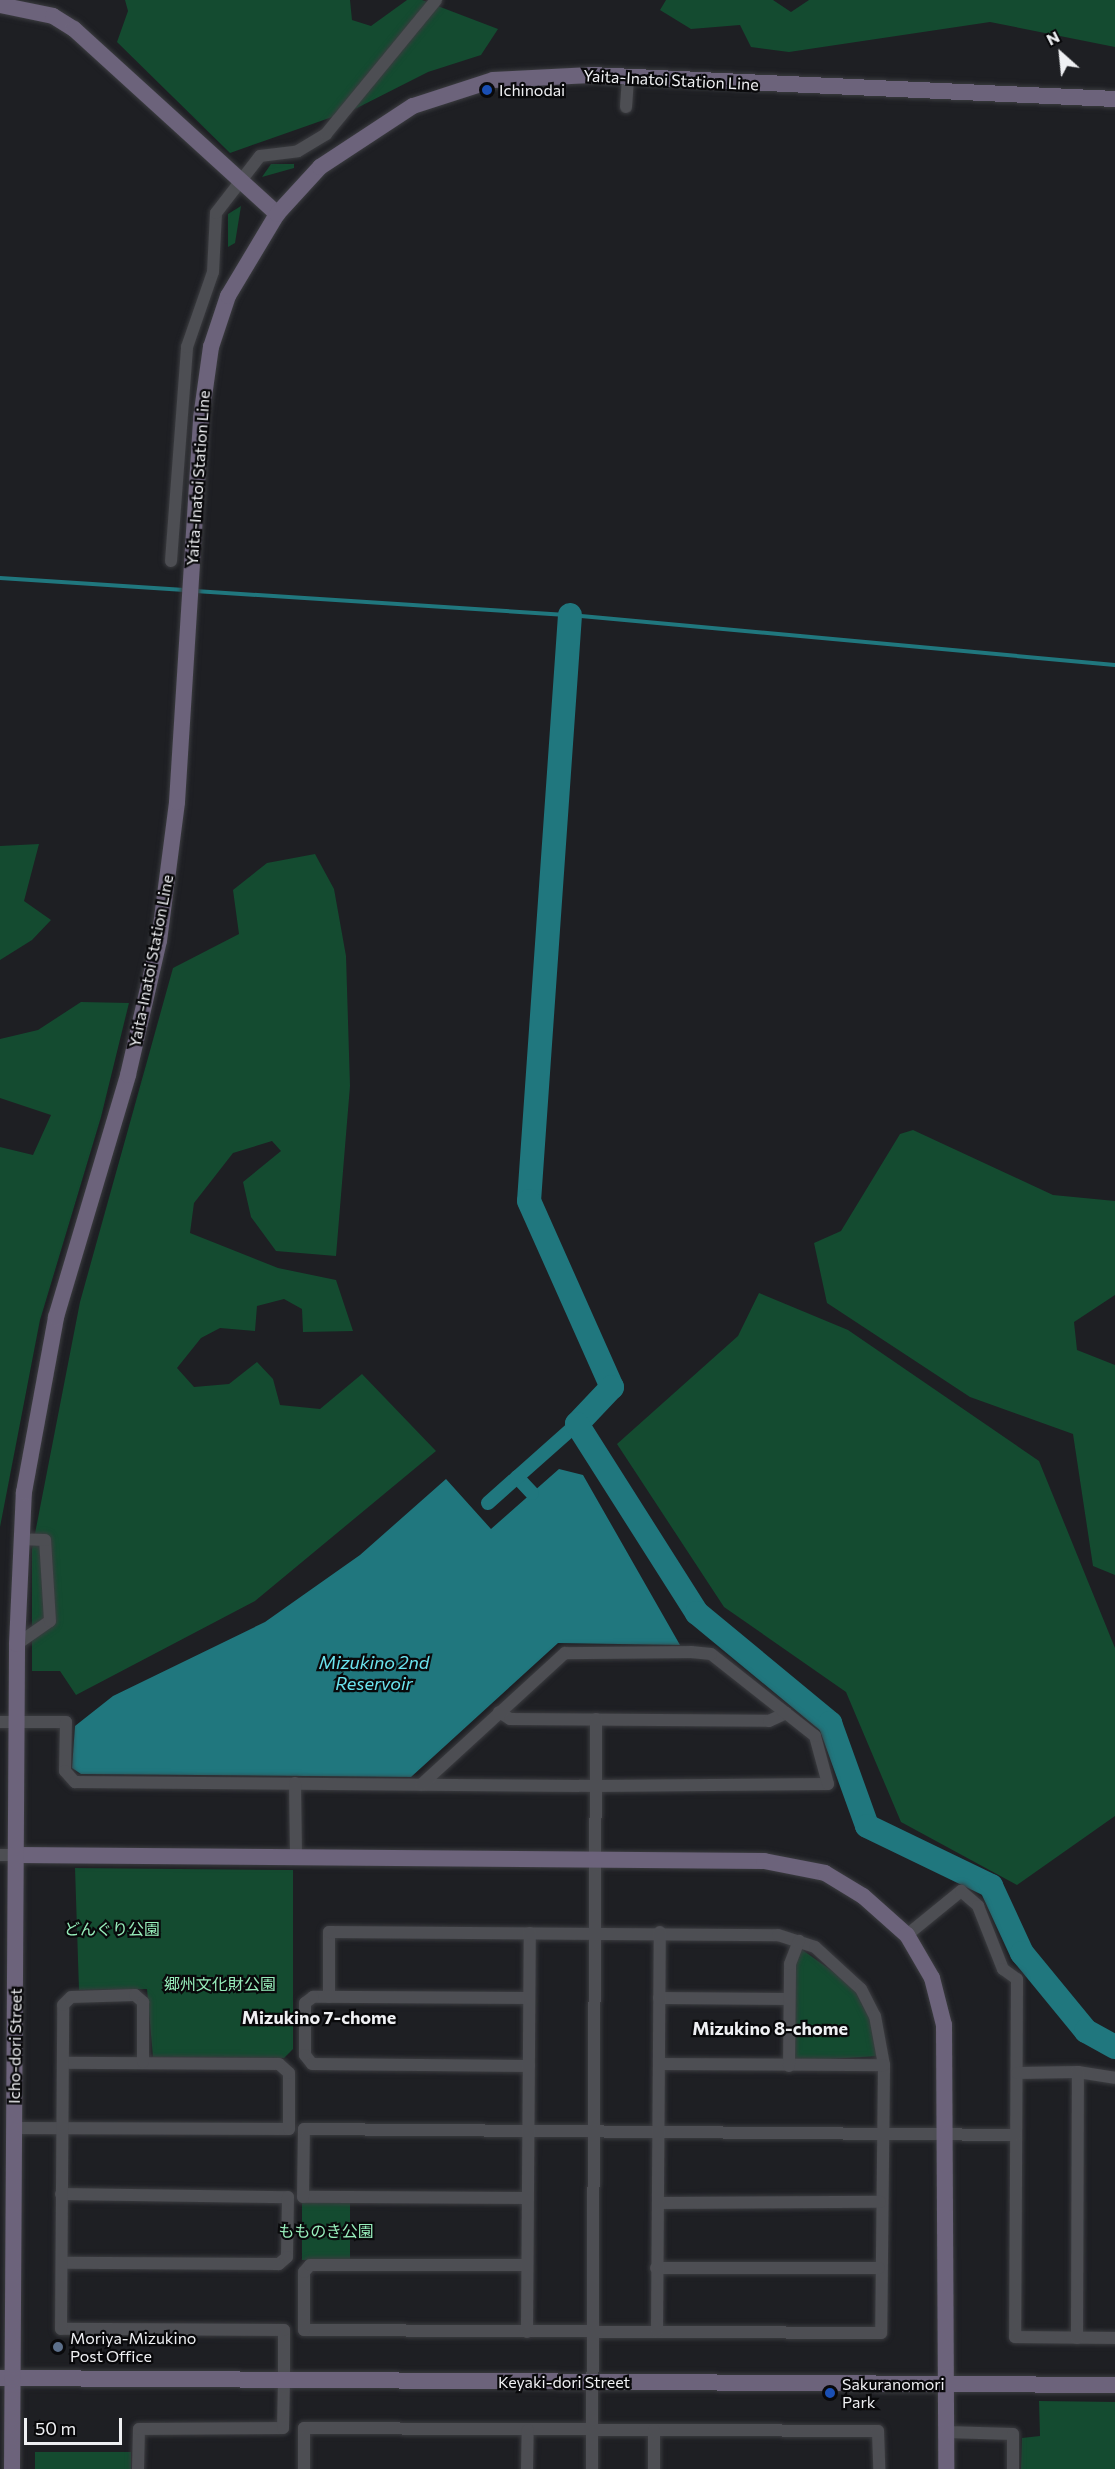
<!DOCTYPE html>
<html>
<head>
<meta charset="utf-8">
<style>
	body { margin:0 }
	#map { position:relative; width:1115px; height:2469px; overflow:hidden; background:#1e1f23; font-family:Commissioner,"Noto Sans JP",sans-serif }
	div>[style] { position:absolute }
	[style*='--x'] { left:calc(var(--x)*1px); top:calc(var(--y)*1px); width:calc(var(--w)*1px); rotate:calc(var(--a)*1deg) }
	.green>* { inset:0; background:#144b30; transform-origin:0 0 }
	.water>* { inset:0; background:#20777e }
	.stream>* { height:4px; margin:-2px; padding:0 2px; transform-origin:2px; border-radius:2px; background:#20777e }
	.canal>* { height:14px; margin:-7px; padding:0 7px; transform-origin:7px; border-radius:7px; background:#20777e }
	.river>* { height:24px; margin:-12px; padding:0 12px; transform-origin:12px; border-radius:12px; background:#20777e }
	.roads { filter:drop-shadow(0 0 2px #3b3c40) drop-shadow(0 0 2px #3b3c40) }
	.street>* { height:12px; margin:-6px; padding:0 6px; transform-origin:6px; border-radius:6px; background:#4d4e53 }
	.secondary>* { height:16px; margin:-8px; padding:0 8px; transform-origin:8px; border-radius:8px; background:#6c637b }
	.dots>* { width:16px; height:16px; translate:-50% -50%; box-sizing:border-box; border:3px solid #09090b; border-radius:50% }
	span { translate:-50% -50%; white-space:nowrap; text-align:center; line-height:1.15; -webkit-text-stroke:4.5px #09090b; paint-order:stroke }
	.street-label { font-size:16px; color:#eff0f3 }
	.poi-label { font-size:16px; color:#eff0f3 }
	.left { translate:0 -50%; text-align:left }
	.park-label { font-size:16px; color:#97eebb }
	.water-label { font-size:18px; color:#6ce5f0; font-style:italic }
	.neighbourhood-label { font-size:18px; color:#eff0f3; font-weight:700 }
	.north { position:absolute; left:1031px; top:24px; width:60px; height:60px; -webkit-text-stroke:4px #09090b; paint-order:stroke; rotate:333deg; font-size:16px; font-weight:700; line-height:24px; text-align:center; color:#eff0f3 }
	.north::after { content:''; display:block; margin:auto; width:21px; height:27px; background:#eff0f3; clip-path:polygon(50% 0,100% 100%,50% 72%,0 100%) }
	.scale { position:absolute; left:24px; top:2418px; width:98px; height:27px; box-sizing:border-box; border:3px solid #eff0f3; border-top:0; padding-left:8px; font-size:18px; line-height:21px; white-space:nowrap; color:#eff0f3; -webkit-text-stroke:4px #09090b; paint-order:stroke }
</style>
</head>
<body>
<div id="map">
	<div class="green">
		<div style="clip-path:polygon(125px 0,350px 0,352px 20px,371px 26px,407px 0,422px 0,498px 29px,481px 55px,428px 72px,355px 109px,230px 153px,117px 42px,128px 11px)"></div>
		<div style="clip-path:polygon(666px 0,773px 0,791px 12px,809px 0,1115px 0,1115px 47px,990px 22px,789px 52px,751px 47px,740px 25px,691px 29px,660px 10px)"></div>
		<div style="clip-path:polygon(271px 164px,294px 164px,294px 168px,262px 177px)"></div>
		<div style="clip-path:polygon(241px 206px,235px 243px,228px 247px,228px 214px)"></div>
		<div style="clip-path:polygon(39px 844px,24px 901px,51px 920px,32px 940px,0 960px,0 846px)"></div>
		<div style="clip-path:polygon(315px 854px,334px 889px,346px 956px,350px 1086px,336px 1256px,276px 1251px,251px 1217px,243px 1182px,281px 1151px,272px 1141px,233px 1153px,194px 1203px,190px 1233px,278px 1268px,336px 1280px,353px 1331px,303px 1332px,302px 1309px,284px 1299px,257px 1306px,255px 1331px,220px 1328px,201px 1338px,177px 1368px,194px 1387px,229px 1384px,257px 1362px,273px 1379px,280px 1405px,320px 1409px,362px 1374px,436px 1451px,255px 1601px,76px 1695px,60px 1671px,32px 1671px,32px 1549px,80px 1302px,173px 968px,239px 934px,233px 890px,267px 863px)"></div>
		<div style="clip-path:polygon(81px 1002px,129px 1003px,101px 1117px,40px 1320px,0 1527px,0 1147px,33px 1155px,51px 1115px,0 1098px,0 1039px,38px 1030px)"></div>
		<div style="clip-path:polygon(913px 1130px,1053px 1195px,1115px 1201px,1115px 1295px,1074px 1322px,1077px 1350px,1115px 1365px,1115px 1575px,1093px 1566px,1073px 1434px,970px 1397px,827px 1303px,814px 1243px,841px 1231px,900px 1134px)"></div>
		<div style="clip-path:polygon(759px 1293px,848px 1330px,1039px 1461px,1115px 1648px,1115px 1816px,1017px 1885px,901px 1822px,846px 1692px,724px 1607px,617px 1444px,738px 1336px)"></div>
		<div style="clip-path:polygon(75px 1868px,293px 1870px,293px 2049px,284px 2058px,153px 2057px,147px 1989px,79px 1990px)"></div>
		<div style="clip-path:polygon(801px 1949px,852px 1985px,870px 2019px,879px 2056px,797px 2061px,793px 2056px,795px 1964px)"></div>
		<div style="left:302px;top:2202px;width:48px;height:58px"></div>
		<div style="clip-path:polygon(1039px 2401px,1115px 2402px,1115px 2469px,1021px 2469px,1022px 2438px,1040px 2436px)"></div>
		<div style="left:35px;top:2452px;width:96px;height:17px"></div>
	</div>
	<div class="water">
		<div style="clip-path:polygon(559px 1469px,583px 1475px,680px 1645px,558px 1643px,411px 1777px,81px 1774px,72px 1768px,75px 1726px,113px 1696px,265px 1622px,360px 1555px,446px 1479px,491px 1529px)"></div>
	</div>
	<div class="stream">
		<div style="--x:0;--y:578;--w:185;--a:3.7"></div>
		<div style="--x:195;--y:591;--w:376;--a:3.7"></div>
		<div style="--x:570;--y:615;--w:547;--a:5.24"></div>
	</div>
	<div class="canal">
		<div style="--x:517;--y:1477;--w:22;--a:47"></div>
		<div style="--x:488;--y:1503;--w:119;--a:-41.6"></div>
	</div>
	<div class="river">
		<div style="--x:570;--y:615;--w:587;--a:94"></div>
		<div style="--x:529;--y:1201;--w:204;--a:66"></div>
		<div style="--x:612;--y:1387;--w:51;--a:133.4"></div>
		<div style="--x:577;--y:1424;--w:224;--a:57.6"></div>
		<div style="--x:697;--y:1613;--w:173;--a:39.6"></div>
		<div style="--x:830;--y:1723;--w:109;--a:70.2"></div>
		<div style="--x:867;--y:1826;--w:138;--a:25.8"></div>
		<div style="--x:991;--y:1886;--w:74;--a:65.2"></div>
		<div style="--x:1022;--y:1953;--w:101;--a:50.6"></div>
		<div style="--x:1086;--y:2031;--w:33;--a:29"></div>
	</div>
	<div class="roads">
		<div class="street">
			<div style="--x:626;--y:107;--w:30;--a:-86"></div>
			<div style="--x:171;--y:561;--w:215;--a:-85.7"></div>
			<div style="--x:187;--y:347;--w:79;--a:-70.9"></div>
			<div style="--x:213;--y:272;--w:59;--a:-87.1"></div>
			<div style="--x:216;--y:213;--w:72;--a:-52.3"></div>
			<div style="--x:260;--y:156;--w:38;--a:-7"></div>
			<div style="--x:298;--y:151;--w:33;--a:-31"></div>
			<div style="--x:326;--y:134;--w:173;--a:-50.6"></div>
			<div style="--x:17;--y:1644;--w:40;--a:-34.9"></div>
			<div style="--x:50;--y:1621;--w:81;--a:-93.5"></div>
			<div style="--x:45;--y:1540;--w:25;--a:-178"></div>
			<div style="--x:499;--y:1712;--w:13;--a:32"></div>
			<div style="--x:510;--y:1719;--w:259;--a:0.4"></div>
			<div style="--x:769;--y:1721;--w:19;--a:-25"></div>
			<div style="--x:0;--y:1722;--w:66;--a:0"></div>
			<div style="--x:66;--y:1722;--w:49;--a:91.2"></div>
			<div style="--x:65;--y:1771;--w:15;--a:48"></div>
			<div style="--x:75;--y:1782;--w:521;--a:0.44"></div>
			<div style="--x:596;--y:1786;--w:232;--a:-0.5"></div>
			<div style="--x:828;--y:1784;--w:50;--a:-105.2"></div>
			<div style="--x:815;--y:1736;--w:132;--a:-141.7"></div>
			<div style="--x:711;--y:1654;--w:20;--a:-174"></div>
			<div style="--x:691;--y:1652;--w:126;--a:179.5"></div>
			<div style="--x:565;--y:1653;--w:195;--a:137.5"></div>
			<div style="--x:295;--y:1783;--w:75;--a:89.2"></div>
			<div style="--x:0;--y:1855;--w:17;--a:0"></div>
			<div style="--x:907;--y:1935;--w:70;--a:-39.2"></div>
			<div style="--x:961;--y:1891;--w:23;--a:41"></div>
			<div style="--x:978;--y:1906;--w:68;--a:68.4"></div>
			<div style="--x:1003;--y:1969;--w:17;--a:36"></div>
			<div style="--x:1017;--y:1979;--w:358;--a:90.3"></div>
			<div style="--x:1015;--y:2337;--w:100;--a:0.6"></div>
			<div style="--x:329;--y:1997;--w:65;--a:-90"></div>
			<div style="--x:329;--y:1932;--w:449;--a:0.4"></div>
			<div style="--x:778;--y:1935;--w:39;--a:18"></div>
			<div style="--x:815;--y:1947;--w:62;--a:42.4"></div>
			<div style="--x:861;--y:1989;--w:30;--a:63"></div>
			<div style="--x:875;--y:2016;--w:50;--a:79.6"></div>
			<div style="--x:884;--y:2065;--w:268;--a:90.6"></div>
			<div style="--x:881;--y:2333;--w:577;--a:-179.7"></div>
			<div style="--x:304;--y:2330;--w:58;--a:-90"></div>
			<div style="--x:304;--y:2272;--w:9;--a:-49"></div>
			<div style="--x:310;--y:2265;--w:217;--a:0"></div>
			<div style="--x:529;--y:1998;--w:216;--a:-179.7"></div>
			<div style="--x:313;--y:1997;--w:10;--a:143"></div>
			<div style="--x:305;--y:2003;--w:52;--a:90"></div>
			<div style="--x:305;--y:2055;--w:11;--a:52"></div>
			<div style="--x:312;--y:2064;--w:217;--a:0.5"></div>
			<div style="--x:659;--y:1998;--w:130;--a:0.4"></div>
			<div style="--x:659;--y:2064;--w:225;--a:0.3"></div>
			<div style="--x:789;--y:2066;--w:102;--a:-89.4"></div>
			<div style="--x:790;--y:1964;--w:25;--a:-69"></div>
			<div style="--x:1017;--y:2073;--w:61;--a:-0.9"></div>
			<div style="--x:1078;--y:2072;--w:37;--a:9"></div>
			<div style="--x:14;--y:2128;--w:275;--a:0.2"></div>
			<div style="--x:289;--y:2129;--w:56;--a:-90"></div>
			<div style="--x:289;--y:2073;--w:13;--a:-138"></div>
			<div style="--x:279;--y:2064;--w:216;--a:-179.7"></div>
			<div style="--x:61;--y:2194;--w:227;--a:0.8"></div>
			<div style="--x:288;--y:2197;--w:60;--a:91"></div>
			<div style="--x:287;--y:2257;--w:11;--a:139"></div>
			<div style="--x:279;--y:2264;--w:217;--a:-179.7"></div>
			<div style="--x:527;--y:2198;--w:224;--a:-179.7"></div>
			<div style="--x:303;--y:2197;--w:68;--a:-89.2"></div>
			<div style="--x:304;--y:2129;--w:712;--a:0.48"></div>
			<div style="--x:658;--y:2203;--w:222;--a:-0.3"></div>
			<div style="--x:656;--y:2268;--w:223;--a:0"></div>
			<div style="--x:527;--y:2332;--w:399;--a:-89.6"></div>
			<div style="--x:657;--y:2332;--w:400;--a:-89.6"></div>
			<div style="--x:1077;--y:2338;--w:266;--a:-89.8"></div>
			<div style="--x:946;--y:2432;--w:67;--a:1.7"></div>
			<div style="--x:1013;--y:2434;--w:35;--a:90"></div>
			<div style="--x:138;--y:2469;--w:40;--a:-88.6"></div>
			<div style="--x:139;--y:2429;--w:144;--a:-0.4"></div>
			<div style="--x:283;--y:2428;--w:49;--a:-88.8"></div>
			<div style="--x:284;--y:2379;--w:49;--a:-90"></div>
			<div style="--x:284;--y:2330;--w:223;--a:-179.7"></div>
			<div style="--x:61;--y:2329;--w:324;--a:-89.6"></div>
			<div style="--x:63;--y:2005;--w:11;--a:-45"></div>
			<div style="--x:71;--y:1997;--w:64;--a:-1.8"></div>
			<div style="--x:135;--y:1995;--w:11;--a:41"></div>
			<div style="--x:143;--y:2002;--w:60;--a:90"></div>
			<div style="--x:304;--y:2469;--w:41;--a:-90"></div>
			<div style="--x:304;--y:2428;--w:574;--a:0.3"></div>
			<div style="--x:878;--y:2431;--w:38;--a:88"></div>
			<div style="--x:527;--y:2469;--w:39;--a:-89"></div>
			<div style="--x:592;--y:2469;--w:750;--a:-89.69"></div>
			<div style="--x:654;--y:2469;--w:39;--a:-90"></div>
		</div>
		<div class="secondary">
			<div style="--x:0;--y:5;--w:54;--a:11.7"></div>
			<div style="--x:53;--y:16;--w:25;--a:32"></div>
			<div style="--x:74;--y:29;--w:275;--a:42.3"></div>
			<div style="--x:17;--y:1855;--w:747;--a:0.46"></div>
			<div style="--x:764;--y:1861;--w:62;--a:11.1"></div>
			<div style="--x:825;--y:1873;--w:44;--a:31.2"></div>
			<div style="--x:863;--y:1896;--w:59;--a:41.6"></div>
			<div style="--x:907;--y:1935;--w:50;--a:59.8"></div>
			<div style="--x:932;--y:1978;--w:49;--a:75.7"></div>
			<div style="--x:944;--y:2025;--w:444;--a:89.7"></div>
			<div style="--x:0;--y:2378;--w:1115;--a:0.36"></div>
			<div style="--x:12;--y:2469;--w:825;--a:-89.65"></div>
			<div style="--x:17;--y:1644;--w:152;--a:-87.4"></div>
			<div style="--x:24;--y:1492;--w:178;--a:-79.6"></div>
			<div style="--x:56;--y:1317;--w:252;--a:-73.4"></div>
			<div style="--x:128;--y:1075;--w:138;--a:-77"></div>
			<div style="--x:159;--y:941;--w:140;--a:-82.6"></div>
			<div style="--x:177;--y:802;--w:385;--a:-86.4"></div>
			<div style="--x:201;--y:418;--w:72;--a:-82"></div>
			<div style="--x:211;--y:347;--w:54;--a:-71.6"></div>
			<div style="--x:228;--y:296;--w:96;--a:-59.1"></div>
			<div style="--x:277;--y:214;--w:64;--a:-47.5"></div>
			<div style="--x:320;--y:167;--w:111;--a:-33.3"></div>
			<div style="--x:413;--y:106;--w:84;--a:-18"></div>
			<div style="--x:493;--y:80;--w:98;--a:-2.9"></div>
			<div style="--x:591;--y:75;--w:525;--a:2.62"></div>
		</div>
	</div>
	<div class="dots">
		<div style="left:487px;top:90px;background:#1a4fb4"></div>
		<div style="left:58px;top:2347px;background:#5c6f8a"></div>
		<div style="left:830px;top:2393px;background:#1a4fb4"></div>
	</div>
	<div class="street-label">
		<span style="left:671px;top:80px;rotate:3deg">Yaita-Inatoi Station Line</span>
		<span style="left:198px;top:478px;rotate:-86deg">Yaita-Inatoi Station Line</span>
		<span style="left:151px;top:961px;rotate:-79deg">Yaita-Inatoi Station Line</span>
		<span style="left:15px;top:2046px;rotate:-89deg">Icho-dori Street</span>
		<span style="left:564px;top:2382px">Keyaki-dori Street</span>
	</div>
	<div class="poi-label">
		<span class="left" style="left:499px;top:90px">Ichinodai</span>
		<span class="left" style="left:70px;top:2347px">Moriya-Mizukino<br>Post Office</span>
		<span class="left" style="left:842px;top:2393px">Sakuranomori<br>Park</span>
	</div>
	<div class="park-label">
		<span style="left:112px;top:1929px">どんぐり公園</span>
		<span style="left:220px;top:1984px">郷州文化財公園</span>
		<span style="left:326px;top:2231px">もものき公園</span>
	</div>
	<div class="water-label">
		<span style="left:374px;top:1673px">Mizukino 2nd<br>Reservoir</span>
	</div>
	<div class="neighbourhood-label">
		<span style="left:319px;top:2017px">Mizukino 7-chome</span>
		<span style="left:770px;top:2028px">Mizukino 8-chome</span>
	</div>
	<div class="north">N</div>
	<div class="scale">50 m</div>
</div>
</body>
</html>
